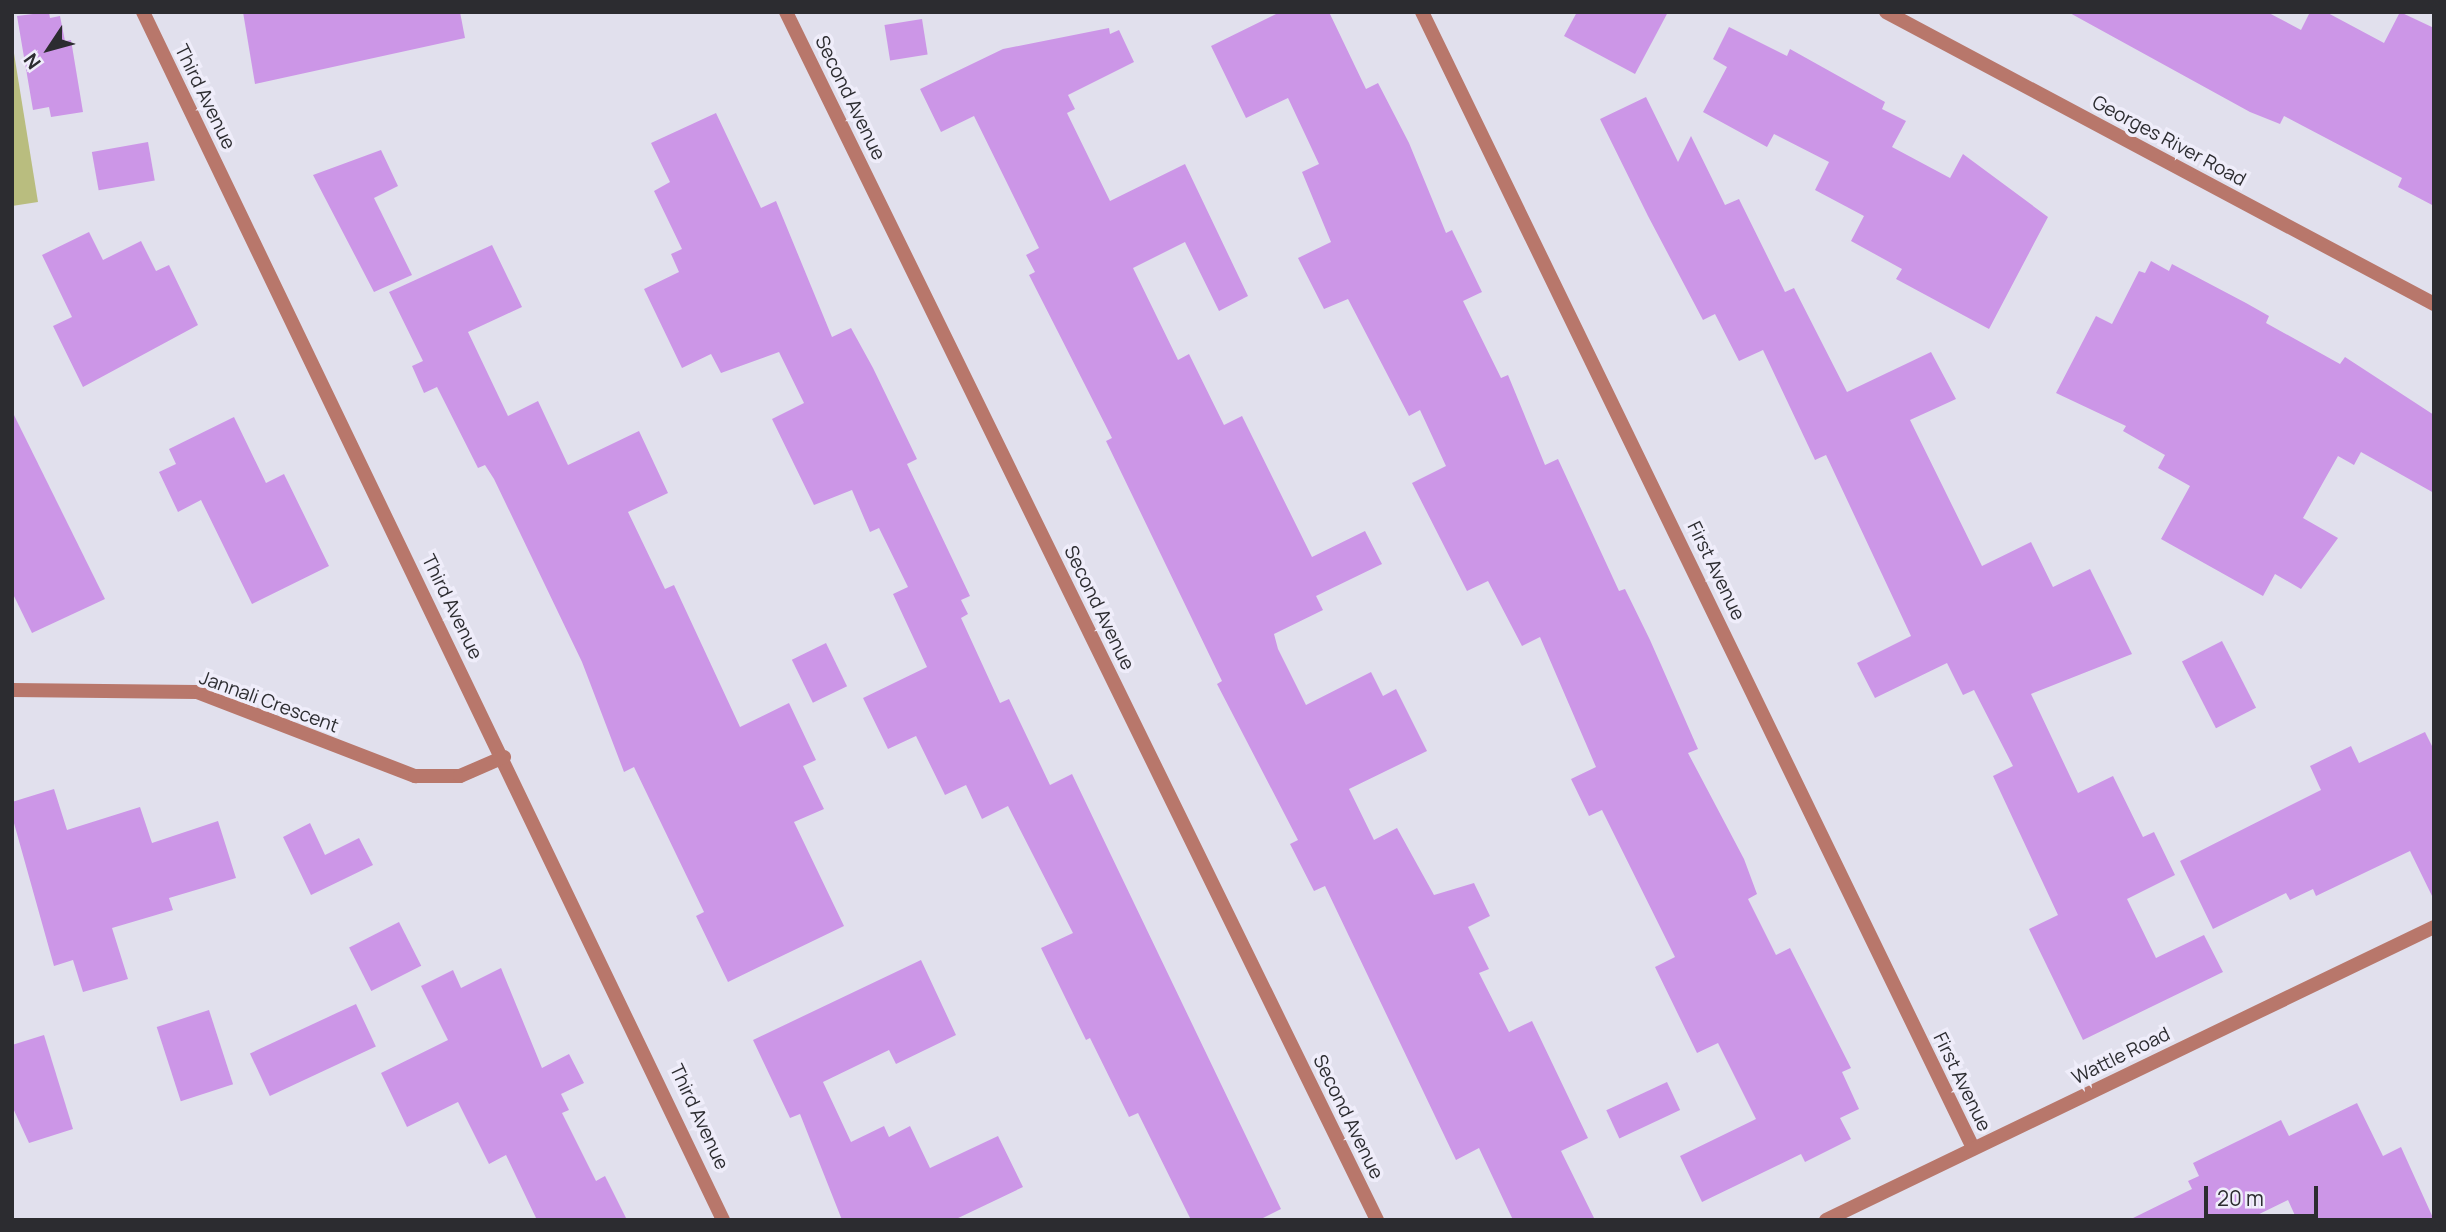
<!DOCTYPE html>
<html>
<head>
<meta charset="utf-8">
<style>
	body { margin:0 }
	#map { position:relative; width:2446px; height:1232px; overflow:hidden; background:#e1e0ed; font-family:Manrope,sans-serif }
	div>[style] { position:absolute }
	[style*='--x'] { left:calc(var(--x)*1px); top:calc(var(--y)*1px); width:calc(var(--w)*1px); rotate:calc(var(--a)*1deg) }
	.green>* { inset:0; background:#b9bd7f }
	.building>* { inset:0; background:#cc96e7; transform-origin:0 0 }
	.minor>* { height:14px; margin:-7px; padding:0 7px; transform-origin:7px; border-radius:7px; background:#b8776b }
	.tertiary>* { height:14px; margin:-7px; padding:0 7px; transform-origin:7px; border-radius:7px; background:#b8776b }
	span { translate:-50% -50%; white-space:nowrap; text-align:center; line-height:1.15; -webkit-text-stroke:7px #efedfa; paint-order:stroke }
	.street-label { font-size:19px; color:#2c2c30 }
	.frame { position:absolute; inset:0; border:14px solid #2c2c30; pointer-events:none }
	.north { position:absolute; left:14px; top:14px; width:70px; height:70px; -webkit-text-stroke:5px #efedfa; paint-order:stroke; rotate:234deg; font-size:19px; font-weight:700; line-height:28px; text-align:center; color:#2c2c30 }
	.north::after { content:''; display:block; margin:auto; width:24px; height:32px; background:#2c2c30; clip-path:polygon(50% 0,100% 100%,50% 72%,0 100%) }
	.scale { position:absolute; left:2204px; top:1186px; width:114px; height:32px; box-sizing:border-box; border:4px solid #2c2c30; border-top:0; padding-left:9px; font-size:21px; line-height:24px; white-space:nowrap; color:#2c2c30; -webkit-text-stroke:5px #efedfa; paint-order:stroke }
</style>
</head>
<body>
<div id="map">
	<div class="green">
		<div style="clip-path:polygon(12px 41px,38px 202px,12px 206px)"></div>
	</div>
	<div class="building">
		<div style="clip-path:polygon(49px 12px,50px 18px,60px 16px,65px 41px,71px 40px,83px 112px,51px 117px,49px 107px,33px 110px,17px 16px)"></div>
		<div style="clip-path:polygon(243px 12px,460px 12px,465px 38px,255px 84px)"></div>
		<div style="clip-path:polygon(1280px 12px,1329px 12px,1366px 89px,1378px 83px,1409px 143px,1446px 233px,1452px 230px,1482px 292px,1463px 301px,1501px 378px,1508px 375px,1545px 465px,1558px 459px,1619px 591px,1625px 589px,1650px 640px,1698px 749px,1688px 753px,1744px 859px,1757px 894px,1748px 899px,1776px 955px,1790px 948px,1851px 1068px,1842px 1072px,1859px 1109px,1840px 1118px,1851px 1139px,1805px 1162px,1801px 1154px,1702px 1202px,1680px 1156px,1756px 1119px,1718px 1043px,1697px 1053px,1655px 967px,1675px 957px,1602px 810px,1589px 816px,1571px 779px,1596px 767px,1540px 637px,1522px 646px,1488px 581px,1467px 591px,1412px 483px,1446px 466px,1420px 410px,1409px 416px,1348px 299px,1324px 309px,1298px 258px,1331px 242px,1302px 172px,1319px 164px,1288px 98px,1246px 118px,1211px 46px)"></div>
		<div style="clip-path:polygon(1577px 12px,1668px 12px,1635px 74px,1564px 36px)"></div>
		<div style="clip-path:polygon(2068px 12px,2267px 12px,2301px 30px,2310px 12px,2326px 12px,2384px 43px,2400px 12px,2434px 28px,2434px 206px,2398px 187px,2402px 178px,2284px 116px,2280px 124px,2250px 112px)"></div>
		<div style="left:922px;top:19px;width:36px;height:38px;rotate:81deg"></div>
		<div style="clip-path:polygon(1729px 27px,1787px 56px,1790px 49px,1885px 102px,1882px 109px,1906px 121px,1892px 147px,1950px 178px,1963px 154px,2048px 217px,1989px 329px,1896px 279px,1902px 269px,1851px 241px,1864px 216px,1815px 190px,1829px 162px,1774px 134px,1767px 147px,1703px 112px,1727px 67px,1713px 59px)"></div>
		<div style="clip-path:polygon(1109px 28px,1110px 34px,1119px 30px,1134px 62px,1068px 95px,1075px 109px,1067px 113px,1110px 201px,1185px 164px,1248px 296px,1219px 311px,1185px 242px,1133px 268px,1178px 360px,1189px 354px,1224px 425px,1242px 416px,1312px 557px,1365px 531px,1382px 564px,1316px 596px,1323px 610px,1274px 634px,1278px 649px,1306px 705px,1371px 672px,1383px 696px,1396px 689px,1427px 751px,1349px 789px,1374px 840px,1397px 828px,1434px 895px,1474px 883px,1490px 916px,1468px 927px,1489px 969px,1479px 973px,1509px 1032px,1532px 1021px,1588px 1138px,1561px 1151px,1595px 1220px,1513px 1220px,1479px 1148px,1456px 1160px,1325px 886px,1314px 891px,1290px 844px,1298px 840px,1217px 684px,1222px 681px,1106px 441px,1112px 438px,1029px 275px,1035px 272px,1026px 255px,1039px 248px,974px 116px,941px 132px,920px 89px,1003px 49px)"></div>
		<div style="clip-path:polygon(1646px 97px,1678px 162px,1691px 136px,1725px 205px,1739px 199px,1785px 292px,1794px 288px,1847px 392px,1931px 352px,1956px 399px,1910px 420px,1982px 566px,2031px 542px,2053px 587px,2090px 569px,2132px 654px,2031px 694px,2078px 793px,2113px 776px,2143px 837px,2154px 832px,2175px 875px,2127px 899px,2156px 958px,2204px 935px,2223px 972px,2083px 1040px,2029px 929px,2058px 915px,1993px 776px,2013px 766px,1974px 690px,1963px 695px,1947px 663px,1875px 698px,1857px 663px,1911px 636px,1826px 455px,1815px 460px,1763px 350px,1739px 361px,1715px 314px,1703px 320px,1648px 216px,1600px 119px)"></div>
		<div style="clip-path:polygon(716px 113px,761px 208px,776px 201px,832px 337px,851px 328px,873px 368px,917px 459px,907px 464px,970px 596px,961px 600px,968px 614px,961px 618px,1000px 703px,1009px 699px,1050px 785px,1072px 774px,1281px 1209px,1259px 1220px,1191px 1220px,1138px 1113px,1129px 1117px,1090px 1038px,1086px 1040px,1041px 948px,1073px 933px,1008px 806px,982px 819px,966px 785px,945px 795px,916px 736px,888px 749px,863px 698px,927px 667px,893px 594px,908px 587px,879px 528px,870px 532px,852px 490px,814px 505px,772px 419px,804px 403px,779px 352px,721px 373px,711px 354px,682px 368px,644px 289px,679px 272px,671px 254px,682px 249px,654px 191px,670px 182px,651px 143px)"></div>
		<div style="left:148px;top:142px;width:39px;height:57px;rotate:80deg"></div>
		<div style="clip-path:polygon(381px 150px,398px 186px,374px 198px,412px 275px,374px 292px,313px 175px)"></div>
		<div style="clip-path:polygon(89px 232px,103px 260px,141px 241px,156px 271px,169px 265px,198px 325px,83px 387px,53px 326px,72px 317px,42px 255px)"></div>
		<div style="clip-path:polygon(492px 245px,522px 307px,468px 332px,508px 416px,538px 401px,568px 465px,639px 431px,668px 493px,628px 512px,665px 589px,674px 585px,740px 727px,789px 703px,816px 760px,803px 766px,824px 809px,794px 822px,844px 926px,728px 982px,696px 916px,704px 912px,634px 767px,624px 772px,582px 662px,494px 479px,485px 465px,478px 468px,437px 387px,424px 393px,412px 366px,423px 361px,389px 292px)"></div>
		<div style="clip-path:polygon(2151px 261px,2169px 271px,2172px 264px,2246px 303px,2269px 316px,2266px 323px,2340px 364px,2345px 357px,2434px 415px,2434px 493px,2361px 452px,2354px 465px,2338px 456px,2303px 518px,2338px 538px,2301px 589px,2275px 574px,2263px 596px,2161px 539px,2190px 486px,2158px 468px,2165px 455px,2123px 431px,2126px 426px,2056px 393px,2096px 316px,2112px 324px,2139px 271px,2145px 273px)"></div>
		<div style="clip-path:polygon(12px 411px,105px 599px,32px 633px,12px 592px)"></div>
		<div style="clip-path:polygon(234px 417px,266px 483px,284px 474px,329px 566px,252px 604px,201px 500px,178px 512px,159px 472px,176px 464px,169px 449px)"></div>
		<div style="left:2222px;top:641px;width:75px;height:45px;rotate:63deg"></div>
		<div style="left:826px;top:643px;width:48px;height:38px;rotate:64deg"></div>
		<div style="clip-path:polygon(2425px 732px,2434px 750px,2434px 900px,2410px 851px,2316px 896px,2313px 889px,2290px 900px,2286px 893px,2213px 929px,2180px 861px,2321px 790px,2310px 766px,2351px 746px,2359px 763px)"></div>
		<div style="clip-path:polygon(54px 789px,67px 830px,140px 807px,152px 843px,218px 821px,236px 878px,169px 898px,173px 910px,112px 928px,128px 979px,83px 992px,73px 960px,54px 966px,12px 816px,12px 802px)"></div>
		<div style="clip-path:polygon(310px 823px,325px 855px,359px 838px,373px 865px,311px 895px,283px 837px)"></div>
		<div style="left:399px;top:922px;width:49px;height:56px;rotate:63deg"></div>
		<div style="clip-path:polygon(921px 960px,956px 1035px,896px 1064px,889px 1050px,823px 1082px,851px 1142px,884px 1126px,889px 1137px,910px 1126px,930px 1168px,998px 1136px,1023px 1187px,954px 1220px,842px 1220px,800px 1114px,790px 1118px,753px 1040px)"></div>
		<div style="clip-path:polygon(501px 968px,542px 1068px,569px 1054px,584px 1083px,561px 1094px,569px 1110px,562px 1113px,596px 1181px,605px 1176px,627px 1220px,537px 1220px,506px 1155px,489px 1164px,458px 1102px,407px 1127px,381px 1073px,448px 1040px,421px 986px,453px 970px,461px 988px)"></div>
		<div style="left:356px;top:1004px;width:47px;height:117px;rotate:65deg"></div>
		<div style="left:209px;top:1010px;width:78px;height:55px;rotate:72deg"></div>
		<div style="clip-path:polygon(44px 1035px,73px 1129px,29px 1143px,12px 1106px,12px 1045px)"></div>
		<div style="left:1667px;top:1082px;width:31px;height:67px;rotate:65deg"></div>
		<div style="clip-path:polygon(2357px 1103px,2383px 1156px,2401px 1147px,2434px 1220px,2297px 1220px,2288px 1200px,2247px 1220px,2129px 1220px,2192px 1189px,2188px 1181px,2199px 1176px,2193px 1163px,2281px 1120px,2289px 1136px)"></div>
	</div>
	<div class="minor">
		<div style="--x:143;--y:12;--w:1340;--a:64.35"></div>
		<div style="--x:786;--y:12;--w:1345;--a:63.93"></div>
		<div style="--x:1422;--y:12;--w:1263;--a:64.12"></div>
		<div style="--x:12;--y:690;--w:185;--a:0.6"></div>
		<div style="--x:197;--y:692;--w:234;--a:21.1"></div>
		<div style="--x:415;--y:776;--w:45;--a:0"></div>
		<div style="--x:460;--y:776;--w:48;--a:-23.4"></div>
		<div style="--x:1826;--y:1220;--w:675;--a:-25.73"></div>
	</div>
	<div class="tertiary">
		<div style="--x:1886;--y:12;--w:621;--a:28.05"></div>
	</div>
	<div class="street-label">
		<span style="left:205px;top:97px;rotate:64deg">Third Avenue</span>
		<span style="left:850px;top:98px;rotate:64deg">Second Avenue</span>
		<span style="left:2169px;top:141px;rotate:28deg">Georges River Road</span>
		<span style="left:1716px;top:571px;rotate:64deg">First Avenue</span>
		<span style="left:452px;top:607px;rotate:64deg">Third Avenue</span>
		<span style="left:1099px;top:608px;rotate:64deg">Second Avenue</span>
		<span style="left:269px;top:702px;rotate:20deg">Jannali Crescent</span>
		<span style="left:2121px;top:1056px;rotate:-26deg">Wattle Road</span>
		<span style="left:1962px;top:1082px;rotate:64deg">First Avenue</span>
		<span style="left:699px;top:1117px;rotate:65deg">Third Avenue</span>
		<span style="left:1348px;top:1117px;rotate:64deg">Second Avenue</span>
	</div>
	<div class="frame"></div>
	<div class="north">N</div>
	<div class="scale">20 m</div>
</div>
</body>
</html>
